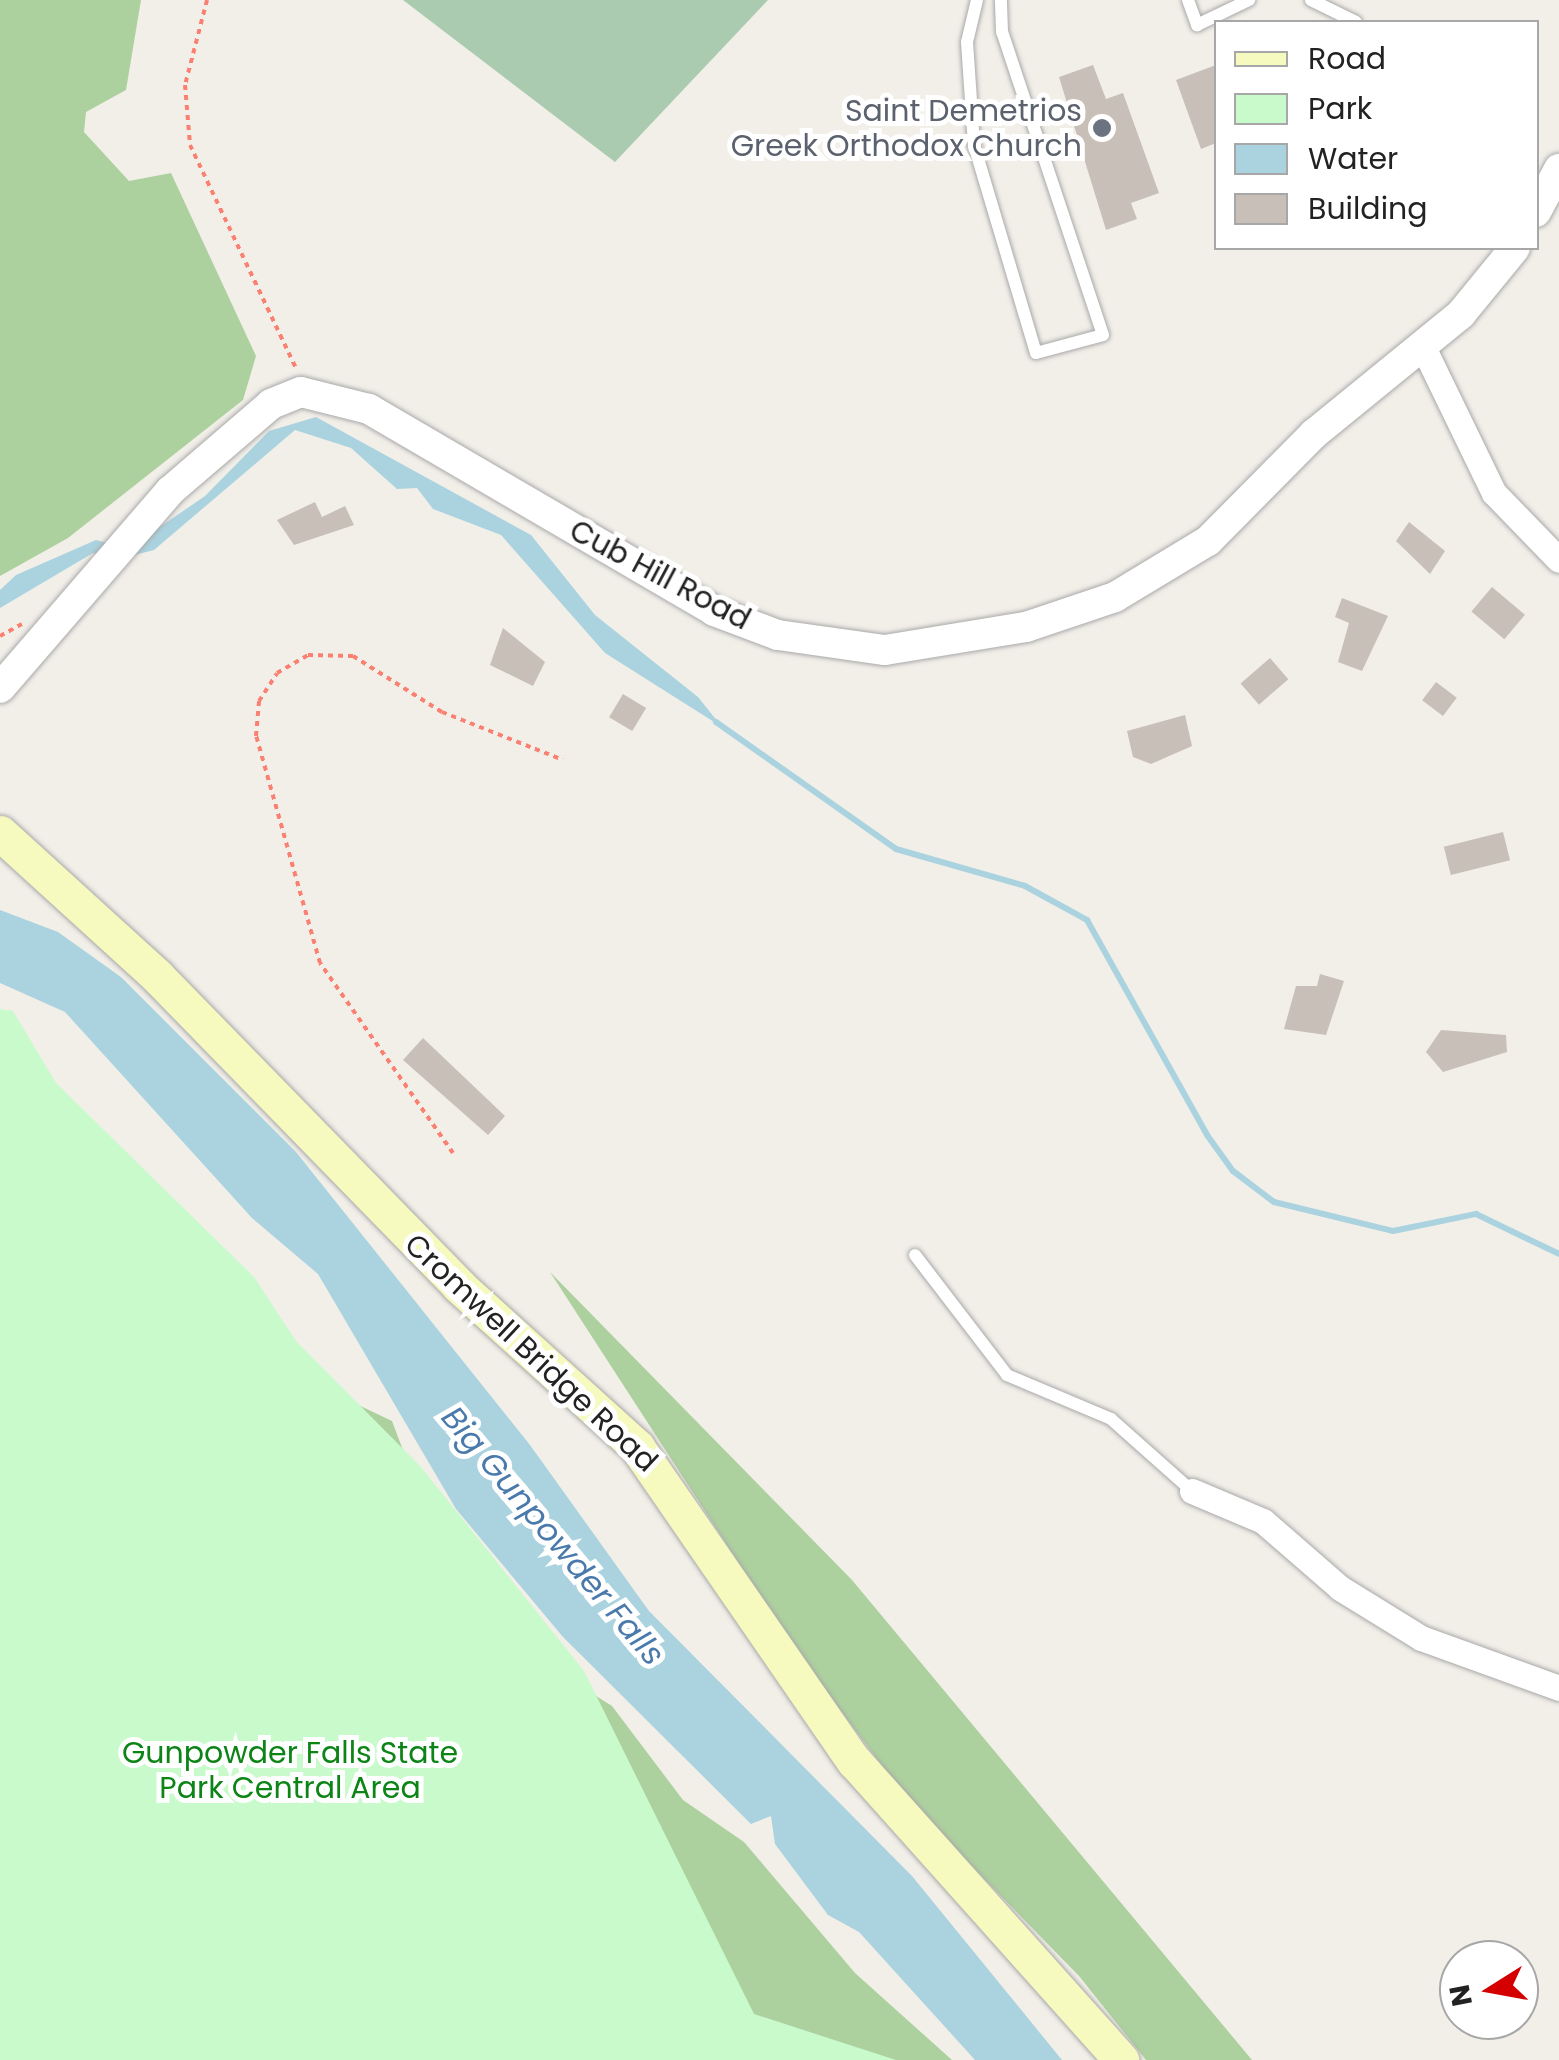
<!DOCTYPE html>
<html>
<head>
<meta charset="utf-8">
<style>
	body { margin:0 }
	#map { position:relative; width:1559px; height:2060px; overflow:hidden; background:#f2efe9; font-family:Poppins,sans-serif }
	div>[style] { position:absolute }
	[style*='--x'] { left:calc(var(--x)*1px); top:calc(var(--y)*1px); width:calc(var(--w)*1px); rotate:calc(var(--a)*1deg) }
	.forest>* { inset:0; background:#add19e }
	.cemetery>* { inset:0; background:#aacbaf }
	.park>* { inset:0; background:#c8facc }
	.water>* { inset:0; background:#aad3df }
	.stream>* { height:6px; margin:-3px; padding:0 3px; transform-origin:3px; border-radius:3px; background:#aad3df }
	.building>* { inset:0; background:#c7bfb8; transform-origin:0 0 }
	.path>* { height:4px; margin-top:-2px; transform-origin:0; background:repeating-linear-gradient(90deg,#fa8072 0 5px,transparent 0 10px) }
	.roads { filter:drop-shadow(0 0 2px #a9a9a9) drop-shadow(0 0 2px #a9a9a9) }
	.service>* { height:12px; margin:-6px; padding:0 6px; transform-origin:6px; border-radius:6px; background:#fff }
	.minor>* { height:25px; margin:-12.5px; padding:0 12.5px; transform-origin:12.5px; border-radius:12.5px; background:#fff }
	.tertiary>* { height:30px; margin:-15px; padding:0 15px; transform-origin:15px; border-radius:15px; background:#fff }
	.secondary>* { height:35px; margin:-17.5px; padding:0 17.5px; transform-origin:17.5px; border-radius:17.5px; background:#f7fabf }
	.dots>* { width:28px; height:28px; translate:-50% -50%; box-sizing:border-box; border:5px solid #fff; border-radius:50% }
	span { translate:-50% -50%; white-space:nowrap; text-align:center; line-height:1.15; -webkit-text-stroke:10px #fff; paint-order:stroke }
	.worship-label { font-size:30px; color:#5b616d }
	.right { translate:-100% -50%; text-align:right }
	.street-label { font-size:30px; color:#222 }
	.park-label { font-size:30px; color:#0c8416 }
	.water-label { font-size:32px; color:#4a7aab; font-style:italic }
	.legend { position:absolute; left:1214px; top:20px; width:325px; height:230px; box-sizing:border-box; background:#fff; border:2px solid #a7a7a7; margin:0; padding:12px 18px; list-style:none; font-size:30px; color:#222 }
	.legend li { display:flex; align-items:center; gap:20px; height:50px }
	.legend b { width:50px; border:2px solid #a7a7a7 }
	.north { position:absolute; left:1439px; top:1940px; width:100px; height:100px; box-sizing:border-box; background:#fff; border:2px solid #a7a7a7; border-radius:50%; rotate:259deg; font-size:28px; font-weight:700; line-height:40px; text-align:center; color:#222 }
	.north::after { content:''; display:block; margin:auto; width:35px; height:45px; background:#d40000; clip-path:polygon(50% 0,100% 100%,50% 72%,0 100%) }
</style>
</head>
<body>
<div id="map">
	<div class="forest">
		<div style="clip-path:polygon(0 0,141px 0,126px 90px,86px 112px,84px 132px,129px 181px,171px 173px,256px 356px,243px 400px,68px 538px,0 576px)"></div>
		<div style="clip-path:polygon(0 1030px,333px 1393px,392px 1421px,427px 1514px,558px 1672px,612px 1706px,683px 1800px,744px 1842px,855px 1973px,952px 2060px,644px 2060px)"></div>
		<div style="clip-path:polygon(550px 1272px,852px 1580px,1252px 2060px,1146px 2060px,1079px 1976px,910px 1803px,795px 1650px)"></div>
	</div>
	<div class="cemetery">
		<div style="clip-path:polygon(403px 0,768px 0,615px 162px)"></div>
	</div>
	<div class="park">
		<div style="clip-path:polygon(0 1009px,13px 1011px,56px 1083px,254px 1277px,296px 1341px,421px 1467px,584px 1671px,754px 2014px,896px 2060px,0 2060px)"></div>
	</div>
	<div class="water">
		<div style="clip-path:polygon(316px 417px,531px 535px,595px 615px,698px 697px,722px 727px,605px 653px,501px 535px,433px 509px,417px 488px,397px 489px,351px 448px,295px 430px,154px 550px,119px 559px,93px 553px,0 608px,0 590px,16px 575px,96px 540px,129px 548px,205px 496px,269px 431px)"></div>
		<div style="clip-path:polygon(0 910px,58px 932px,121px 977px,296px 1152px,530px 1445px,649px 1611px,912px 1876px,1062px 2060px,975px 2060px,859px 1932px,828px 1915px,775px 1844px,771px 1816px,751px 1824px,563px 1637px,456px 1509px,318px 1274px,252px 1218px,65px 1012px,0 983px)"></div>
	</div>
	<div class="stream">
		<div style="--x:716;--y:722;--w:220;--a:35.2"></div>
		<div style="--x:896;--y:849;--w:134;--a:16"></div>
		<div style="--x:1025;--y:886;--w:71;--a:28.7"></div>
		<div style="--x:1087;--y:920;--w:246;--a:60.8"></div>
		<div style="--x:1207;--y:1135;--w:44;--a:54.2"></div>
		<div style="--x:1233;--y:1171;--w:51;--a:37.1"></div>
		<div style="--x:1274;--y:1202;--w:122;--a:13.7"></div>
		<div style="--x:1393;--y:1231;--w:85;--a:-11.6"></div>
		<div style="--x:1476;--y:1214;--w:92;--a:25.7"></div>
	</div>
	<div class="building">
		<div style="clip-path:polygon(1093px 65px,1106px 99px,1123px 93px,1159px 193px,1131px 203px,1137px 219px,1106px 230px,1059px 77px)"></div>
		<div style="clip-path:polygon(1216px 65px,1216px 143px,1201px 149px,1176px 80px)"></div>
		<div style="clip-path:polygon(315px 502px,322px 517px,345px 506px,354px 525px,294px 545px,277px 520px)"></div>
		<div style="clip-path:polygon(1409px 522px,1445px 551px,1430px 574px,1396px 541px)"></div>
		<div style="left:1492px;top:587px;width:43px;height:32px;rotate:40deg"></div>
		<div style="clip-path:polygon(1342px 598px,1388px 616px,1362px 671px,1338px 662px,1349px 623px,1335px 617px)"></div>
		<div style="clip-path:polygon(503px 628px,545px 662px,533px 686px,490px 665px)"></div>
		<div style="left:1270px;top:658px;width:28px;height:39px;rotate:49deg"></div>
		<div style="left:1436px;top:682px;width:26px;height:23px;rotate:37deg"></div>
		<div style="left:623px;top:694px;width:27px;height:27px;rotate:31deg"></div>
		<div style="clip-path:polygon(1185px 715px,1192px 746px,1151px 764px,1133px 757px,1127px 731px)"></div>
		<div style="left:1503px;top:832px;width:29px;height:61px;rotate:76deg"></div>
		<div style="clip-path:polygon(1320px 974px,1344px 981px,1326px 1035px,1284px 1029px,1296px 986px,1317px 986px)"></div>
		<div style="clip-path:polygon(1441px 1030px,1506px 1035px,1507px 1052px,1443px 1072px,1426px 1052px)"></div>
		<div style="clip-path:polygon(423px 1038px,505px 1116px,488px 1135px,403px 1060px)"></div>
	</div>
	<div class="path">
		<div style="--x:207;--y:0;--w:88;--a:104.5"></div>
		<div style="--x:185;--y:85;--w:60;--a:85.2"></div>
		<div style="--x:190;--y:145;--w:247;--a:64.6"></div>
		<div style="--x:0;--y:636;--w:25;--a:-29"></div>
		<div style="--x:453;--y:1153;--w:232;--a:-125"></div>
		<div style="--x:320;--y:963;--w:236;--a:-105.7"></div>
		<div style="--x:256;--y:736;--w:35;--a:-85"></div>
		<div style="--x:259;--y:701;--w:33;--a:-57"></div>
		<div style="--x:277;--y:673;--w:36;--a:-30"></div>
		<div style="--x:308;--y:655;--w:45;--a:1.3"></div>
		<div style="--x:353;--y:656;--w:105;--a:32.2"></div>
		<div style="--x:442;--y:712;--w:130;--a:21.6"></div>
	</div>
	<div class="roads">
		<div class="service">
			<div style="--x:977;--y:0;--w:43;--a:103.4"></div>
			<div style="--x:967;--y:42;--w:103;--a:86.1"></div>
			<div style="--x:974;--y:145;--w:217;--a:73.4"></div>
			<div style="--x:1036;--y:353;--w:69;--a:-15"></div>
			<div style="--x:1103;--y:335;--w:319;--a:-108.4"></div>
			<div style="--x:1002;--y:32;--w:32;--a:-92"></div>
			<div style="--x:1188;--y:0;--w:27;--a:70"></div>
			<div style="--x:1197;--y:25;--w:58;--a:-25.7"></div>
			<div style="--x:1311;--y:0;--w:50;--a:26.1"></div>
			<div style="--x:915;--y:1255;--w:151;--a:52.5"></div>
			<div style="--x:1007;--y:1375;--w:113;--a:22.9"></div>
			<div style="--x:1111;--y:1419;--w:108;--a:41.6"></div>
		</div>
		<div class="minor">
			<div style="--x:1423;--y:347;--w:162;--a:64.1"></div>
			<div style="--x:1494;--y:493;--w:93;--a:45.9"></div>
			<div style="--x:1192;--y:1491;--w:77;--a:22.9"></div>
			<div style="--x:1263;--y:1521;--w:102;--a:41"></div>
			<div style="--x:1340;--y:1588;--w:95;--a:31.7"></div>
			<div style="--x:1421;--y:1638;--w:147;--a:19.9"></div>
		</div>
		<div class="tertiary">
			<div style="--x:1536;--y:212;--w:49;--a:-61.9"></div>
			<div style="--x:0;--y:688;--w:260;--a:-49.2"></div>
			<div style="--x:170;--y:491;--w:133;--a:-40.7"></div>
			<div style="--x:271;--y:404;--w:32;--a:-22"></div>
			<div style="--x:301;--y:392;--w:70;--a:14"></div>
			<div style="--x:369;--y:409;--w:400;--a:30.3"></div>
			<div style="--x:714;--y:611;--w:68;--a:20.6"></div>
			<div style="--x:778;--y:635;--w:108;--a:8"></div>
			<div style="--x:885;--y:650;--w:143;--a:-9.3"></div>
			<div style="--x:1026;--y:627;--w:94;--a:-18.6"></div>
			<div style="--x:1115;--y:597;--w:109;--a:-31.1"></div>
			<div style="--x:1208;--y:541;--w:151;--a:-45.3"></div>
			<div style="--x:1314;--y:434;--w:190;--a:-39.2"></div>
			<div style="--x:1461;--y:314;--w:85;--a:-50.7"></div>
		</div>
		<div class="secondary">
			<div style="--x:0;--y:833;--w:212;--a:42.3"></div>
			<div style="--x:157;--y:976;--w:433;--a:45.7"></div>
			<div style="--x:459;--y:1286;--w:240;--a:42.1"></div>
			<div style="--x:637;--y:1447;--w:382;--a:55.4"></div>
			<div style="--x:854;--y:1761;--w:401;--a:48.2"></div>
		</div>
	</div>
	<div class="dots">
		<div style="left:1102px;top:128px;background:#6b7280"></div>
	</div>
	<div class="worship-label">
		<span class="right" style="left:1082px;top:128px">Saint Demetrios<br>Greek Orthodox Church</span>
	</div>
	<div class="street-label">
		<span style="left:660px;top:575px;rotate:28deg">Cub Hill Road</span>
		<span style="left:531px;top:1353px;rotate:43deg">Cromwell Bridge Road</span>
	</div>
	<div class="park-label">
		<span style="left:290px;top:1770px">Gunpowder Falls State<br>Park Central Area</span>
	</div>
	<div class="water-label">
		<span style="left:553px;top:1536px;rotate:50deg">Big Gunpowder Falls</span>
	</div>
	<ul class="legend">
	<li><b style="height:12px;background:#f7fabf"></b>Road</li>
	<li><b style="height:28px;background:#c8facc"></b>Park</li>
	<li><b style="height:28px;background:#aad3df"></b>Water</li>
	<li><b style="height:28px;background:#c7bfb8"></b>Building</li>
	</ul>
	<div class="north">N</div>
</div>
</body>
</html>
